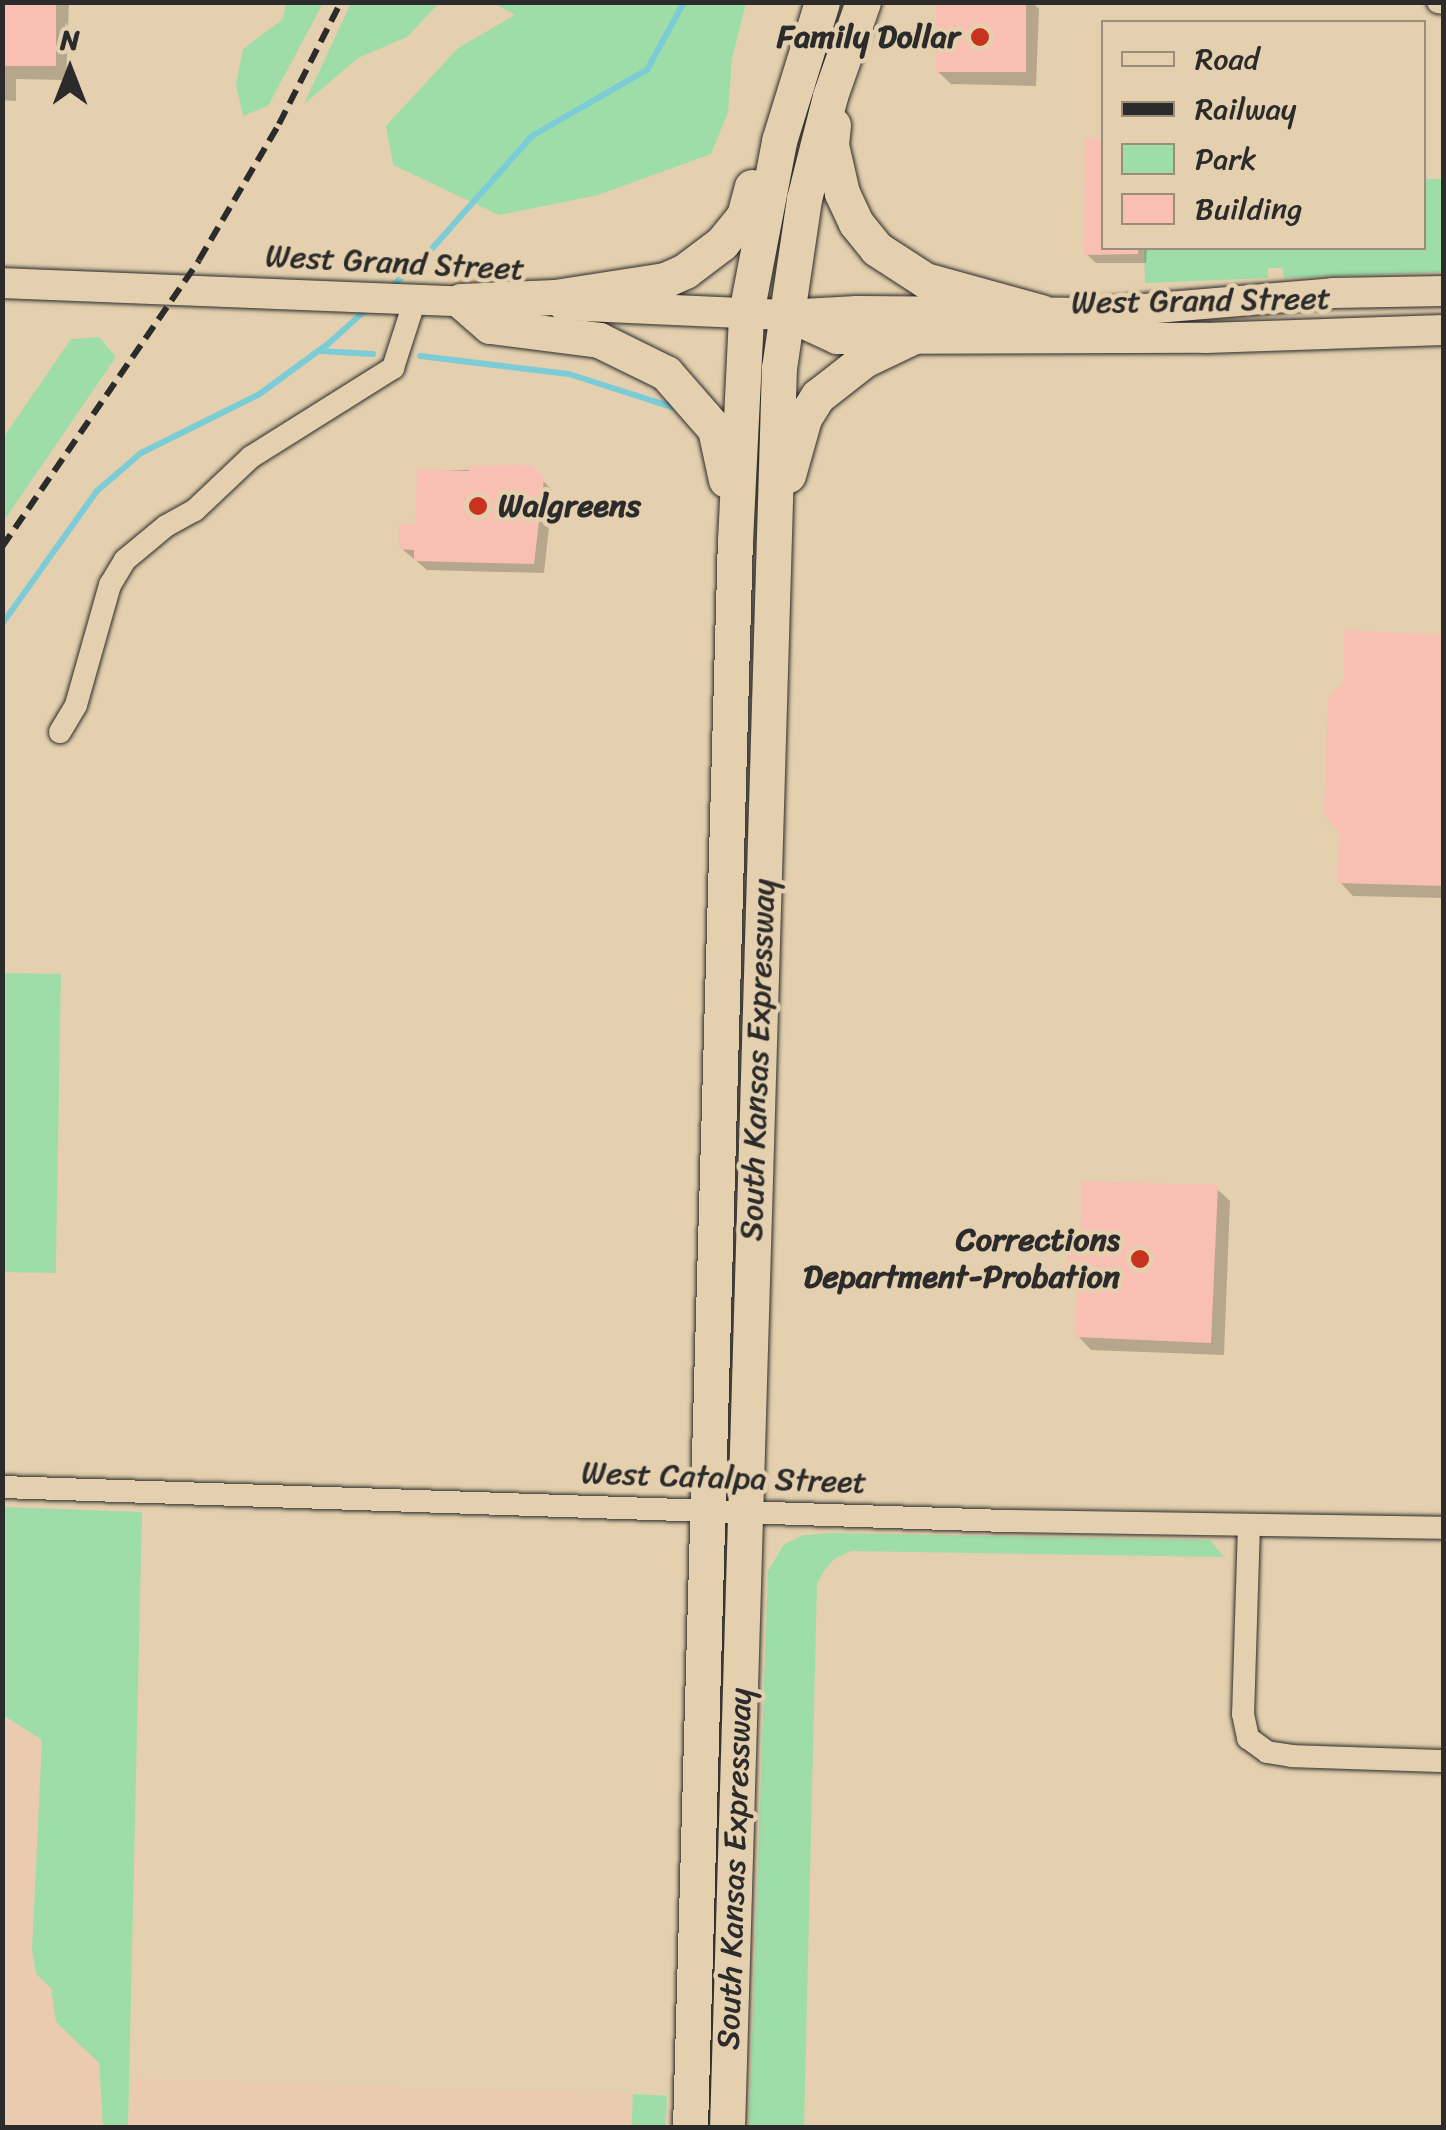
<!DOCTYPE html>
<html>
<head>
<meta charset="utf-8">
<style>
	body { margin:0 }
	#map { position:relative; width:1446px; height:2130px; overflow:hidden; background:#e4d0ae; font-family:Sriracha,sans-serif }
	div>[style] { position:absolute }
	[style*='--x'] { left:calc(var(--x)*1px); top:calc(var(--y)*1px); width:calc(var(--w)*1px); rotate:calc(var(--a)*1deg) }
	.built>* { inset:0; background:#eacbaf }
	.green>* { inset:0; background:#9edda7; transform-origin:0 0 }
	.shadow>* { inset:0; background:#0003 }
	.stream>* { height:6px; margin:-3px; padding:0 3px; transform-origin:3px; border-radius:3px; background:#7cccd7 }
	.building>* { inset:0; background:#f9bfb2; transform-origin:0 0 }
	.roads { filter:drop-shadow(0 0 2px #2b2b2b) drop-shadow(0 0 2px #2b2b2b) }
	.minor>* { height:22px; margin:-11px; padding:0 11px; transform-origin:11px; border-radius:11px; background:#e4d0ae }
	.secondary>* { height:30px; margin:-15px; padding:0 15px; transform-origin:15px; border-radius:15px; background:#e4d0ae }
	.primary>* { height:35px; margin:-17.5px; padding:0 17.5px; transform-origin:17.5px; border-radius:17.5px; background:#e4d0ae }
	.rail>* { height:6px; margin-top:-3px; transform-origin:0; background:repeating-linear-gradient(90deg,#2b2b2b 0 15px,transparent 0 23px) }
	.dots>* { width:28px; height:28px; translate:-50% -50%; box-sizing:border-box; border:5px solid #e4d0ae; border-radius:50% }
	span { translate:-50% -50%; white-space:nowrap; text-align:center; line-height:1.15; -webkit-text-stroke:9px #e4d0ae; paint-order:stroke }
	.poi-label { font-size:32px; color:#2b2b2b; font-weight:700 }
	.right { translate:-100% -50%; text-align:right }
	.left { translate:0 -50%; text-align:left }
	.street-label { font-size:32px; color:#2b2b2b }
	.frame { position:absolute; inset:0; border:5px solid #2b2b2b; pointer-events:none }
	.legend { position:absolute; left:1101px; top:20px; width:325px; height:230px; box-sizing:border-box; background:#e4d0ae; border:2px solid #9a8e7a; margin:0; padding:12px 18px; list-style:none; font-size:30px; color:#2b2b2b }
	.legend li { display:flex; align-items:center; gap:20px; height:50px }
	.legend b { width:50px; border:2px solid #9a8e7a }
	.north { position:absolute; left:20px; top:20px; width:100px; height:100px; -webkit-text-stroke:8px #e4d0ae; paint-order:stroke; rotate:0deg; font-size:28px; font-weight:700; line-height:40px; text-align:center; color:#2b2b2b }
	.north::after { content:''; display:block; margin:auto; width:35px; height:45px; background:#2b2b2b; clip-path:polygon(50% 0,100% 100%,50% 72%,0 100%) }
</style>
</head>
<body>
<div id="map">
	<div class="built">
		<div style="clip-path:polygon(3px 1715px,42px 1740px,32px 1949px,36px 1974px,52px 1988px,56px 2023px,99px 2063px,103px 2127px,3px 2128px)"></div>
		<div style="clip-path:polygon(131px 2078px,633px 2094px,631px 2127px,128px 2128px)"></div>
	</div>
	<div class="green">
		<div style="clip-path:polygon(286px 3px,323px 3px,268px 106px,243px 116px,236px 85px,243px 49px,283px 19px)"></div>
		<div style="clip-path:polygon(351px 3px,439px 3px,407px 37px,358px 58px,304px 104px)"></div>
		<div style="clip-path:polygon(494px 3px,746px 3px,732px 59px,728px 112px,711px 154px,598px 195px,499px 215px,393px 165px,386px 126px,458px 48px,515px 15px)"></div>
		<div style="clip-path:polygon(1424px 179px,1443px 179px,1443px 272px,1284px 278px,1282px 268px,1268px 268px,1268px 278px,1145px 283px,1144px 248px,1424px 248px)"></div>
		<div style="clip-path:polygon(99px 337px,116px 357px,3px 522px,3px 438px,71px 339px)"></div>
		<div style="left:3px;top:973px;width:58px;height:299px;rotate:1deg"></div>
		<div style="clip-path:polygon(3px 1507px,142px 1512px,128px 2127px,103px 2127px,99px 2063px,56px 2022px,51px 1988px,36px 1974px,32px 1949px,42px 1740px,3px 1715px)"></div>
		<div style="clip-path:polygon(831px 1533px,1210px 1540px,1224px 1557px,851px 1551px,834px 1559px,824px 1571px,817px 1584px,804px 2127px,749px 2127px,768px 1571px,784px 1544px,804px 1535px)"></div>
		<div style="left:633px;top:2094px;width:34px;height:33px;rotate:3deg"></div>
	</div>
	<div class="shadow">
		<div style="clip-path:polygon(2px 2px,69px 2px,66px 80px,16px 79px,16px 101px,2px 100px)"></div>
		<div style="clip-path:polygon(938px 2px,1032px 2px,1039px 9px,1036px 86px,951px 84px,937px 71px)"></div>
		<div style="clip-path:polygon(1104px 248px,1147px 248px,1146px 263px,1096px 263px,1086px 254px)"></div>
		<div style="clip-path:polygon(531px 468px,553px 491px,544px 573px,427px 570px,401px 548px,418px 528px,419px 471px)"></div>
		<div style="clip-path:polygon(1444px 638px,1444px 898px,1353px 896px,1340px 882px)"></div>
		<div style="clip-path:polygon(1216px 1188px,1230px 1201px,1224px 1355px,1091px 1350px,1078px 1336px,1080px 1283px,1068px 1271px)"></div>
	</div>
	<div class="stream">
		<div style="--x:390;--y:288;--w:53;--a:-42.7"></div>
		<div style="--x:429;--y:252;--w:155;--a:-48.4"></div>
		<div style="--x:532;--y:136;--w:133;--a:-29.9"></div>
		<div style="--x:647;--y:70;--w:77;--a:-61.4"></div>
		<div style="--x:320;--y:351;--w:53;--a:3.2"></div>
		<div style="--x:420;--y:356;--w:150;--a:6.9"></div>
		<div style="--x:569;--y:374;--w:111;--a:17.8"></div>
		<div style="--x:2;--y:624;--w:163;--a:-54.5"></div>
		<div style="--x:97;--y:491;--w:58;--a:-40.8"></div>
		<div style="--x:141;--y:453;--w:131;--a:-26.4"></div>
		<div style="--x:258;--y:395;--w:87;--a:-36.1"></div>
		<div style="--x:328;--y:344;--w:55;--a:-42.1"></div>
	</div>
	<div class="building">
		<div style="left:2px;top:2px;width:54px;height:64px"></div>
		<div style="left:936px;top:2px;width:90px;height:70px"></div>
		<div style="clip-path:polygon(1085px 138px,1104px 139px,1104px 248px,1138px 248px,1138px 254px,1084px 255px)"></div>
		<div style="clip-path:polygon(522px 465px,532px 466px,544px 479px,534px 564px,414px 561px,414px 550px,399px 549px,399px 524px,415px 525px,417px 469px,469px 471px,469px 466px)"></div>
		<div style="clip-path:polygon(1344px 630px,1444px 635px,1444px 886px,1337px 883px,1340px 833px,1324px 815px,1328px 698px,1344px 682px)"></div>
		<div style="clip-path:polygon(1082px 1181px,1218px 1185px,1211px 1343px,1075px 1337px,1078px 1272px,1066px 1272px,1067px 1246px,1080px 1246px)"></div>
	</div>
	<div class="roads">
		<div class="minor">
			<div style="--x:1438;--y:2;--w:6;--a:9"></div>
			<div style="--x:60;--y:732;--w:31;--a:-59"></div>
			<div style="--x:76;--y:705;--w:125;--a:-74.2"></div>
			<div style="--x:110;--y:585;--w:29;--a:-59"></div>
			<div style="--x:125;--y:560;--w:53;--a:-39.7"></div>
			<div style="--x:166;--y:526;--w:33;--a:-29"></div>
			<div style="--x:195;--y:510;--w:77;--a:-43.4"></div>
			<div style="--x:251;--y:457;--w:168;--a:-32.1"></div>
			<div style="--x:393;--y:368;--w:71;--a:-72.1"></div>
			<div style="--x:2;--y:1487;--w:1005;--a:1.94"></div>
			<div style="--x:1006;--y:1521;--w:438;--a:0.9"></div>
			<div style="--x:1249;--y:1525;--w:189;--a:91.8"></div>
			<div style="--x:1243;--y:1714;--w:25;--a:78"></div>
			<div style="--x:1248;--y:1738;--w:24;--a:36"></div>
			<div style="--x:1267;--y:1752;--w:25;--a:9"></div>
			<div style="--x:1292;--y:1756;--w:152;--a:1.9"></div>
		</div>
		<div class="secondary">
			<div style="--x:2;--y:283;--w:480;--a:2.3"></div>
			<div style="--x:563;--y:305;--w:222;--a:2.6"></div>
			<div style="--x:785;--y:315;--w:72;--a:-3.2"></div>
			<div style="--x:857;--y:311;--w:240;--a:0.5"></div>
			<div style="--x:1097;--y:313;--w:237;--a:-4.8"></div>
			<div style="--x:1333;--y:293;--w:111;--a:-1"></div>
			<div style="--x:787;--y:316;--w:55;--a:24.7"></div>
			<div style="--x:837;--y:339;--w:368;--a:-0.2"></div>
			<div style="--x:1205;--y:338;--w:239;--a:-1.9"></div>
		</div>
		<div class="primary">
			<div style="--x:833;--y:125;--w:20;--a:96"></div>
			<div style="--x:831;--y:145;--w:49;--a:77.1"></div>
			<div style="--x:842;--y:193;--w:33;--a:65"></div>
			<div style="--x:856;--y:223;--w:33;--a:51"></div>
			<div style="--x:877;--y:249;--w:57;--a:32.9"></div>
			<div style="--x:925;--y:280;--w:120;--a:15.4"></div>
			<div style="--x:461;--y:301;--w:94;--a:-2.4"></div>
			<div style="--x:555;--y:297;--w:111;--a:-8.8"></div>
			<div style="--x:665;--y:280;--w:22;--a:-24"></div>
			<div style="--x:685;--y:271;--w:46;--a:-37.1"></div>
			<div style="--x:722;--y:243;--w:35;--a:-51"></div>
			<div style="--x:744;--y:216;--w:30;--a:-75"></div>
			<div style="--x:461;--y:301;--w:38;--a:41"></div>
			<div style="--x:490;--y:326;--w:110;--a:7.3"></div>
			<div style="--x:599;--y:340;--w:75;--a:26.2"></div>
			<div style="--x:666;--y:373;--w:74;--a:48.8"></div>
			<div style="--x:715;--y:429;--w:52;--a:77.8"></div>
			<div style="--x:788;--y:475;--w:59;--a:-74.3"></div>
			<div style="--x:804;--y:418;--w:26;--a:-58"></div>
			<div style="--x:818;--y:396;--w:58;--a:-38"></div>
			<div style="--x:864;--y:360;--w:51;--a:-25.6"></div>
			<div style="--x:690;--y:2128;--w:1588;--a:-88.38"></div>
			<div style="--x:735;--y:541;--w:228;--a:-87.2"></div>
			<div style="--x:746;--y:313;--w:175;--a:-79.1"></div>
			<div style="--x:779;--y:141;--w:145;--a:-72.8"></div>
			<div style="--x:727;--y:2128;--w:1761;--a:-88.31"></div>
			<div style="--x:779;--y:368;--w:171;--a:-81.6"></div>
			<div style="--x:804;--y:199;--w:106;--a:-75.8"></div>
			<div style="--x:830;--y:96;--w:100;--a:-70.7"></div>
		</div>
	</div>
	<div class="rail">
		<div style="--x:2;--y:547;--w:348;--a:-55.5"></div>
		<div style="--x:199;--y:260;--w:158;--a:-59.5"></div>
		<div style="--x:279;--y:124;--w:137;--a:-63.1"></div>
	</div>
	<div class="dots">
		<div style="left:980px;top:37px;background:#c8321e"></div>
		<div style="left:478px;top:506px;background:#c8321e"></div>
		<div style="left:1140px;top:1259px;background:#c8321e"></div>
	</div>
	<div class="poi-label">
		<span class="right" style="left:960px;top:37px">Family Dollar</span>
		<span class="left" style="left:498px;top:506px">Walgreens</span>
		<span class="right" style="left:1120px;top:1259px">Corrections<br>Department-Probation</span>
	</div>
	<div class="street-label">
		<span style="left:395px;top:263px;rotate:3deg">West Grand Street</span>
		<span style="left:1201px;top:301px;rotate:-1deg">West Grand Street</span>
		<span style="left:758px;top:1060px;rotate:-88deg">South Kansas Expressway</span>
		<span style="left:724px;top:1478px;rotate:2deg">West Catalpa Street</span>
		<span style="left:735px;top:1869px;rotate:-88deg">South Kansas Expressway</span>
	</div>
	<div class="frame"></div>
	<ul class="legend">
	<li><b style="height:12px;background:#e4d0ae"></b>Road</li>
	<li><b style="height:12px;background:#2b2b2b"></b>Railway</li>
	<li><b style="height:28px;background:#9edda7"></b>Park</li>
	<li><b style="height:28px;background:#f9bfb2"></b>Building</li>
	</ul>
	<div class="north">N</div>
</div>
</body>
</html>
